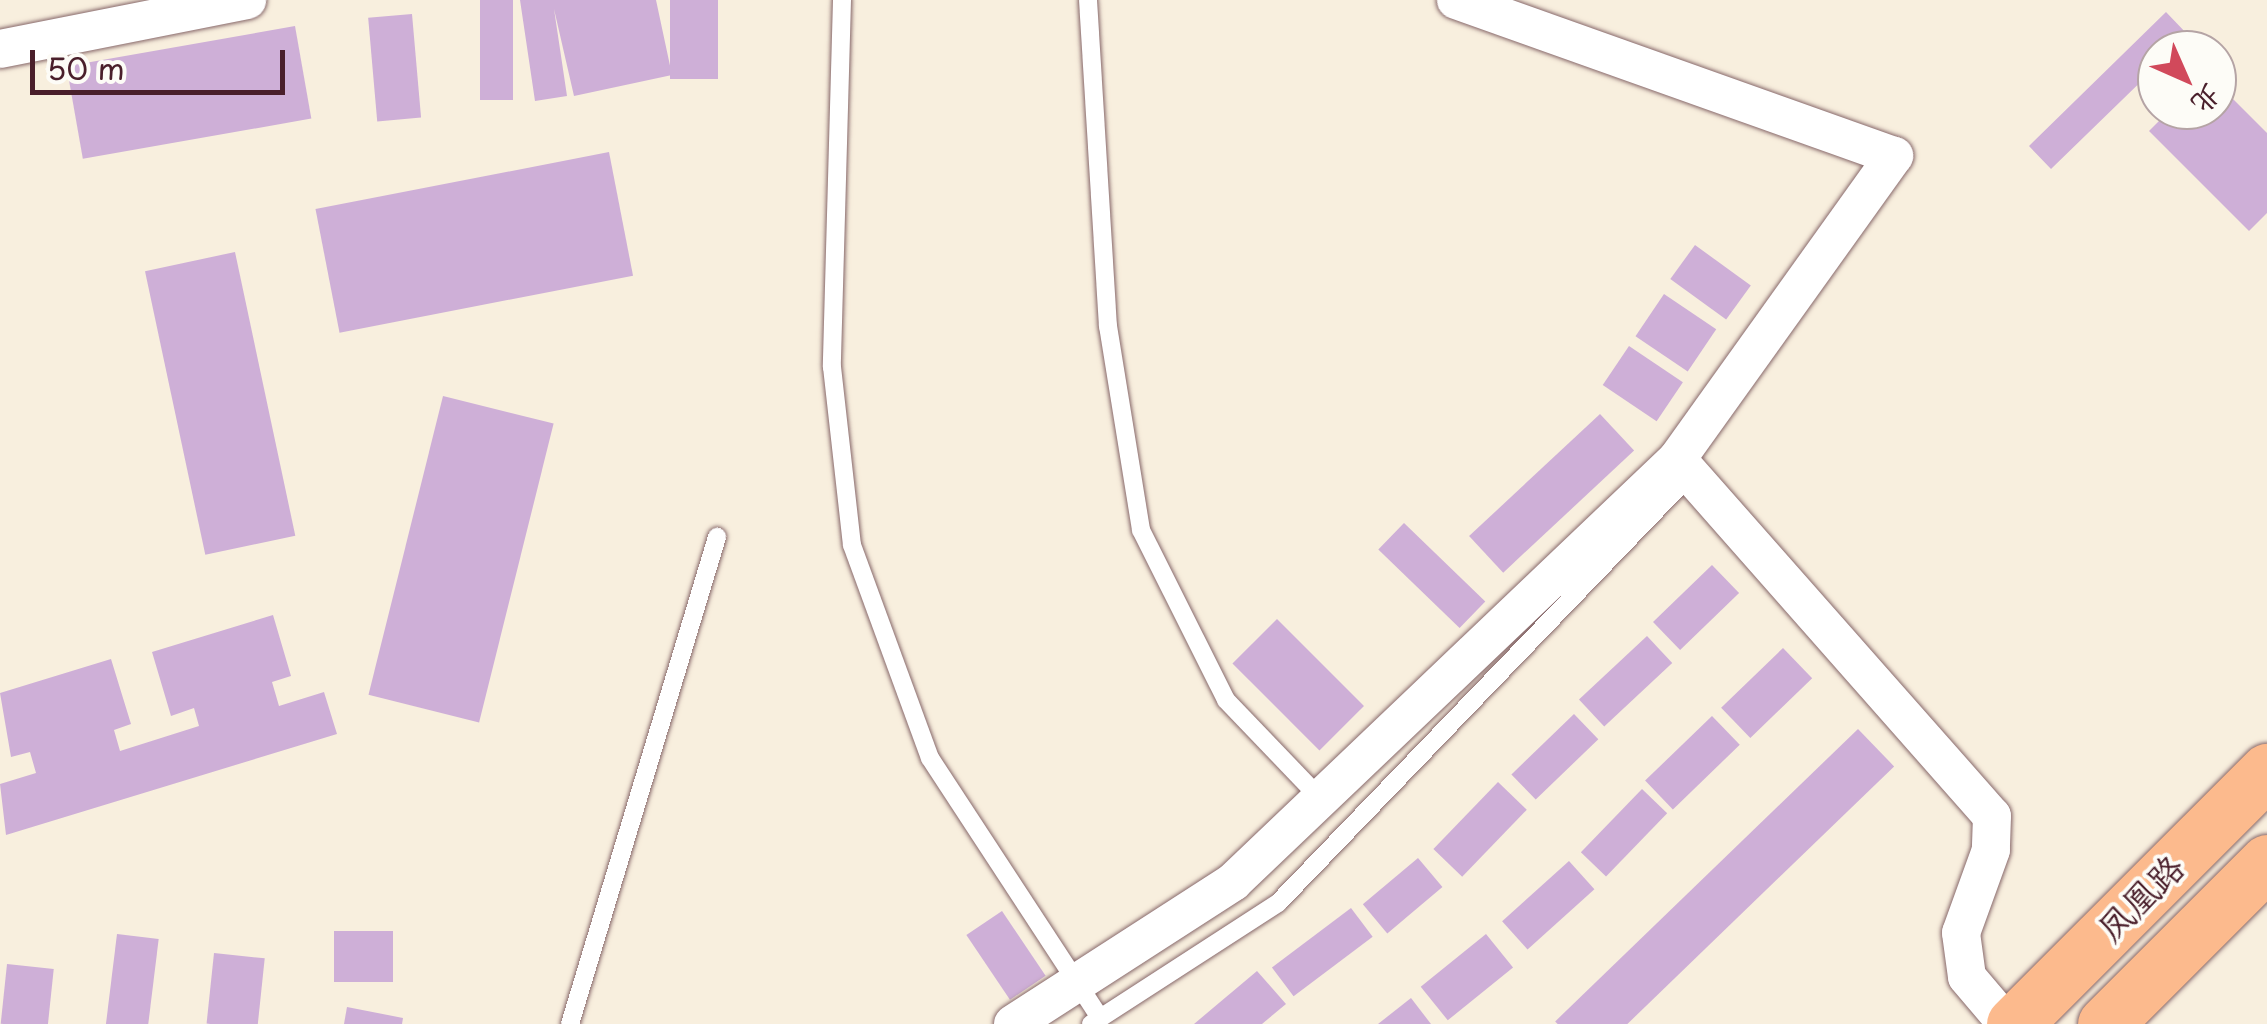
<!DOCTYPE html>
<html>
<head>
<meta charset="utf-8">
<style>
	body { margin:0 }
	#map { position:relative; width:2267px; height:1024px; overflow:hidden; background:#f8efde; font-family:"Playpen Sans","LXGW WenKai TC",sans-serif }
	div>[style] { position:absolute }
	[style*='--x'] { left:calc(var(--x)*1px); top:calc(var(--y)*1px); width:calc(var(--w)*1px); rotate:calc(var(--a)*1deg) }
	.building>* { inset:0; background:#ceafd7; transform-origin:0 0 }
	.roads { filter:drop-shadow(0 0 2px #87686a) drop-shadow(0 0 2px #87686a) }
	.lane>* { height:18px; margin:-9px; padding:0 9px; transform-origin:9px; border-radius:9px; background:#fff }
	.street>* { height:38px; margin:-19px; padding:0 19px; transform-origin:19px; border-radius:19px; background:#fff }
	.highway>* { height:55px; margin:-27.5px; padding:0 27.5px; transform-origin:27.5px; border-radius:27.5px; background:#fcba8d }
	span { translate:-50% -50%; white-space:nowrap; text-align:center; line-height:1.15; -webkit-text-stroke:8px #fdfcf7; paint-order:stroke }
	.street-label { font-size:35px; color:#4a1f2b }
	.north { position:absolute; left:2137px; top:30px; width:100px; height:100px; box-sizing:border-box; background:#fdfcf7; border:2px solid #b5a4a5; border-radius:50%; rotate:135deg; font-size:28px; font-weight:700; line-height:40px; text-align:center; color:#4a1f2b }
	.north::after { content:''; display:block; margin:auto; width:35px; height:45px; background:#d1495b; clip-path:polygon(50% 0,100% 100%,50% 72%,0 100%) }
	.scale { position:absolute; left:30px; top:50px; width:255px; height:45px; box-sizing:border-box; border:5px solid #4a1f2b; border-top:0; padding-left:12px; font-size:30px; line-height:35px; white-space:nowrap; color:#4a1f2b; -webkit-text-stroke:8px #fdfcf7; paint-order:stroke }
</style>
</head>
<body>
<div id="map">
	<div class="building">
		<div style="left:480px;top:0;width:33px;height:100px"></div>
		<div style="clip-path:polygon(520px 0,656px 0,672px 75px,574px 96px,554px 9px,567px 96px,535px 101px)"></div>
		<div style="left:670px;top:0;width:48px;height:79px"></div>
		<div style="clip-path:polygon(2166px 12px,2188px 35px,2157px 50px,2157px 66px,2051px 169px,2029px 146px)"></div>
		<div style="left:412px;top:14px;width:104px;height:44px;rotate:85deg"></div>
		<div style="left:295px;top:26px;width:94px;height:232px;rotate:80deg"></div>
		<div style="clip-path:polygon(2217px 83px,2267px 133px,2267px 213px,2249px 231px,2149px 131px,2170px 110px,2217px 110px)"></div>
		<div style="left:609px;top:152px;width:126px;height:299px;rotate:79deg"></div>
		<div style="left:1695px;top:245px;width:69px;height:42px;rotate:36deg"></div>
		<div style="left:235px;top:252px;width:290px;height:92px;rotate:78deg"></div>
		<div style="left:1664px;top:294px;width:63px;height:51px;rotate:34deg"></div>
		<div style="left:1629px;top:346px;width:65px;height:47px;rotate:34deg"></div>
		<div style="left:443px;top:396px;width:114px;height:308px;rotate:14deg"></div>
		<div style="left:1600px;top:414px;width:50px;height:179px;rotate:47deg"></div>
		<div style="left:1404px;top:523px;width:113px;height:37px;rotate:44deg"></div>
		<div style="left:1712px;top:565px;width:39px;height:82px;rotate:46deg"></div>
		<div style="clip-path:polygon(273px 615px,291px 676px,272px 682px,279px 706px,324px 692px,337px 734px,6px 835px,0 784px,36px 773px,30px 752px,11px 757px,0 693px,111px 659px,131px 724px,114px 730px,120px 751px,199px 726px,194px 708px,171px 716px,152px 652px)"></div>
		<div style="left:1277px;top:619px;width:123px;height:63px;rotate:45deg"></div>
		<div style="left:1647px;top:636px;width:37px;height:93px;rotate:47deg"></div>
		<div style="left:1783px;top:648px;width:42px;height:86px;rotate:46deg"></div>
		<div style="left:1574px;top:714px;width:35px;height:87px;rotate:46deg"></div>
		<div style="left:1712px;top:716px;width:40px;height:93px;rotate:46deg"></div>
		<div style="left:1858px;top:729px;width:52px;height:421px;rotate:46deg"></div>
		<div style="left:1498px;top:782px;width:40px;height:93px;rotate:44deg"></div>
		<div style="left:1642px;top:789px;width:35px;height:88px;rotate:44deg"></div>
		<div style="left:1418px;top:858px;width:38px;height:72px;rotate:50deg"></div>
		<div style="left:1569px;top:861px;width:38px;height:90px;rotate:48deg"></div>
		<div style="left:1351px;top:908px;width:36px;height:99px;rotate:53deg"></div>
		<div style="left:1002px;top:911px;width:78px;height:43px;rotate:56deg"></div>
		<div style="left:334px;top:931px;width:59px;height:51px"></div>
		<div style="left:117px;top:934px;width:42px;height:91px;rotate:7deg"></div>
		<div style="left:1486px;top:934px;width:43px;height:84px;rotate:51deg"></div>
		<div style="left:214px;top:953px;width:51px;height:71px;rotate:6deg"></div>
		<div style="left:7px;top:964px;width:47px;height:60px;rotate:6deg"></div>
		<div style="clip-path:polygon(1257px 971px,1286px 1004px,1262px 1024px,1194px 1024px)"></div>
		<div style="clip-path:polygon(1411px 998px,1431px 1024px,1378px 1024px)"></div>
		<div style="clip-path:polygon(347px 1007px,403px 1018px,402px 1024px,344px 1024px)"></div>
	</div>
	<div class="roads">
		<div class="lane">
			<div style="--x:842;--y:0;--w:367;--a:91.6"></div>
			<div style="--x:832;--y:367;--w:179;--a:83.6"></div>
			<div style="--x:852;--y:545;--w:227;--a:69.9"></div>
			<div style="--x:930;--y:758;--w:311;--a:56.8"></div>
			<div style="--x:1088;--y:0;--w:327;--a:86.5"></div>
			<div style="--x:1108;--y:326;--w:207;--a:80.8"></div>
			<div style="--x:1141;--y:530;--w:190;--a:63.4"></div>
			<div style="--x:1226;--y:700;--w:136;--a:46.2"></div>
			<div style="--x:570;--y:1024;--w:509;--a:-73.2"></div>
			<div style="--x:1091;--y:1024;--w:223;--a:-32.9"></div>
			<div style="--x:1278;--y:903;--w:595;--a:-46.09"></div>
		</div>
		<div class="street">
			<div style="--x:0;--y:49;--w:252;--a:-11.2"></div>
			<div style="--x:1677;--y:459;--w:476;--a:48.6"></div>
			<div style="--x:1992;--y:816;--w:34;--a:92"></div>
			<div style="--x:1991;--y:850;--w:88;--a:109.9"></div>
			<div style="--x:1961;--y:933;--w:44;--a:82.2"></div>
			<div style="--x:1967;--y:977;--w:62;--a:49.6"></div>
			<div style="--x:1013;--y:1024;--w:262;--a:-32.8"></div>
			<div style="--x:1233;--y:882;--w:613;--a:-43.61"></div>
			<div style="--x:1677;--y:459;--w:373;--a:-54.4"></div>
			<div style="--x:1894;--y:156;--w:465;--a:-160.4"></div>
		</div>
		<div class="highway">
			<div style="--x:2014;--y:1024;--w:358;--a:-45"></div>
			<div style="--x:2105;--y:1024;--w:229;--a:-45"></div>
		</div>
	</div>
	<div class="street-label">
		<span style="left:2140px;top:897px;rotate:-45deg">凤凰路</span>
	</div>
	<div class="north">北</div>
	<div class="scale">50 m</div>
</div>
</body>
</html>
